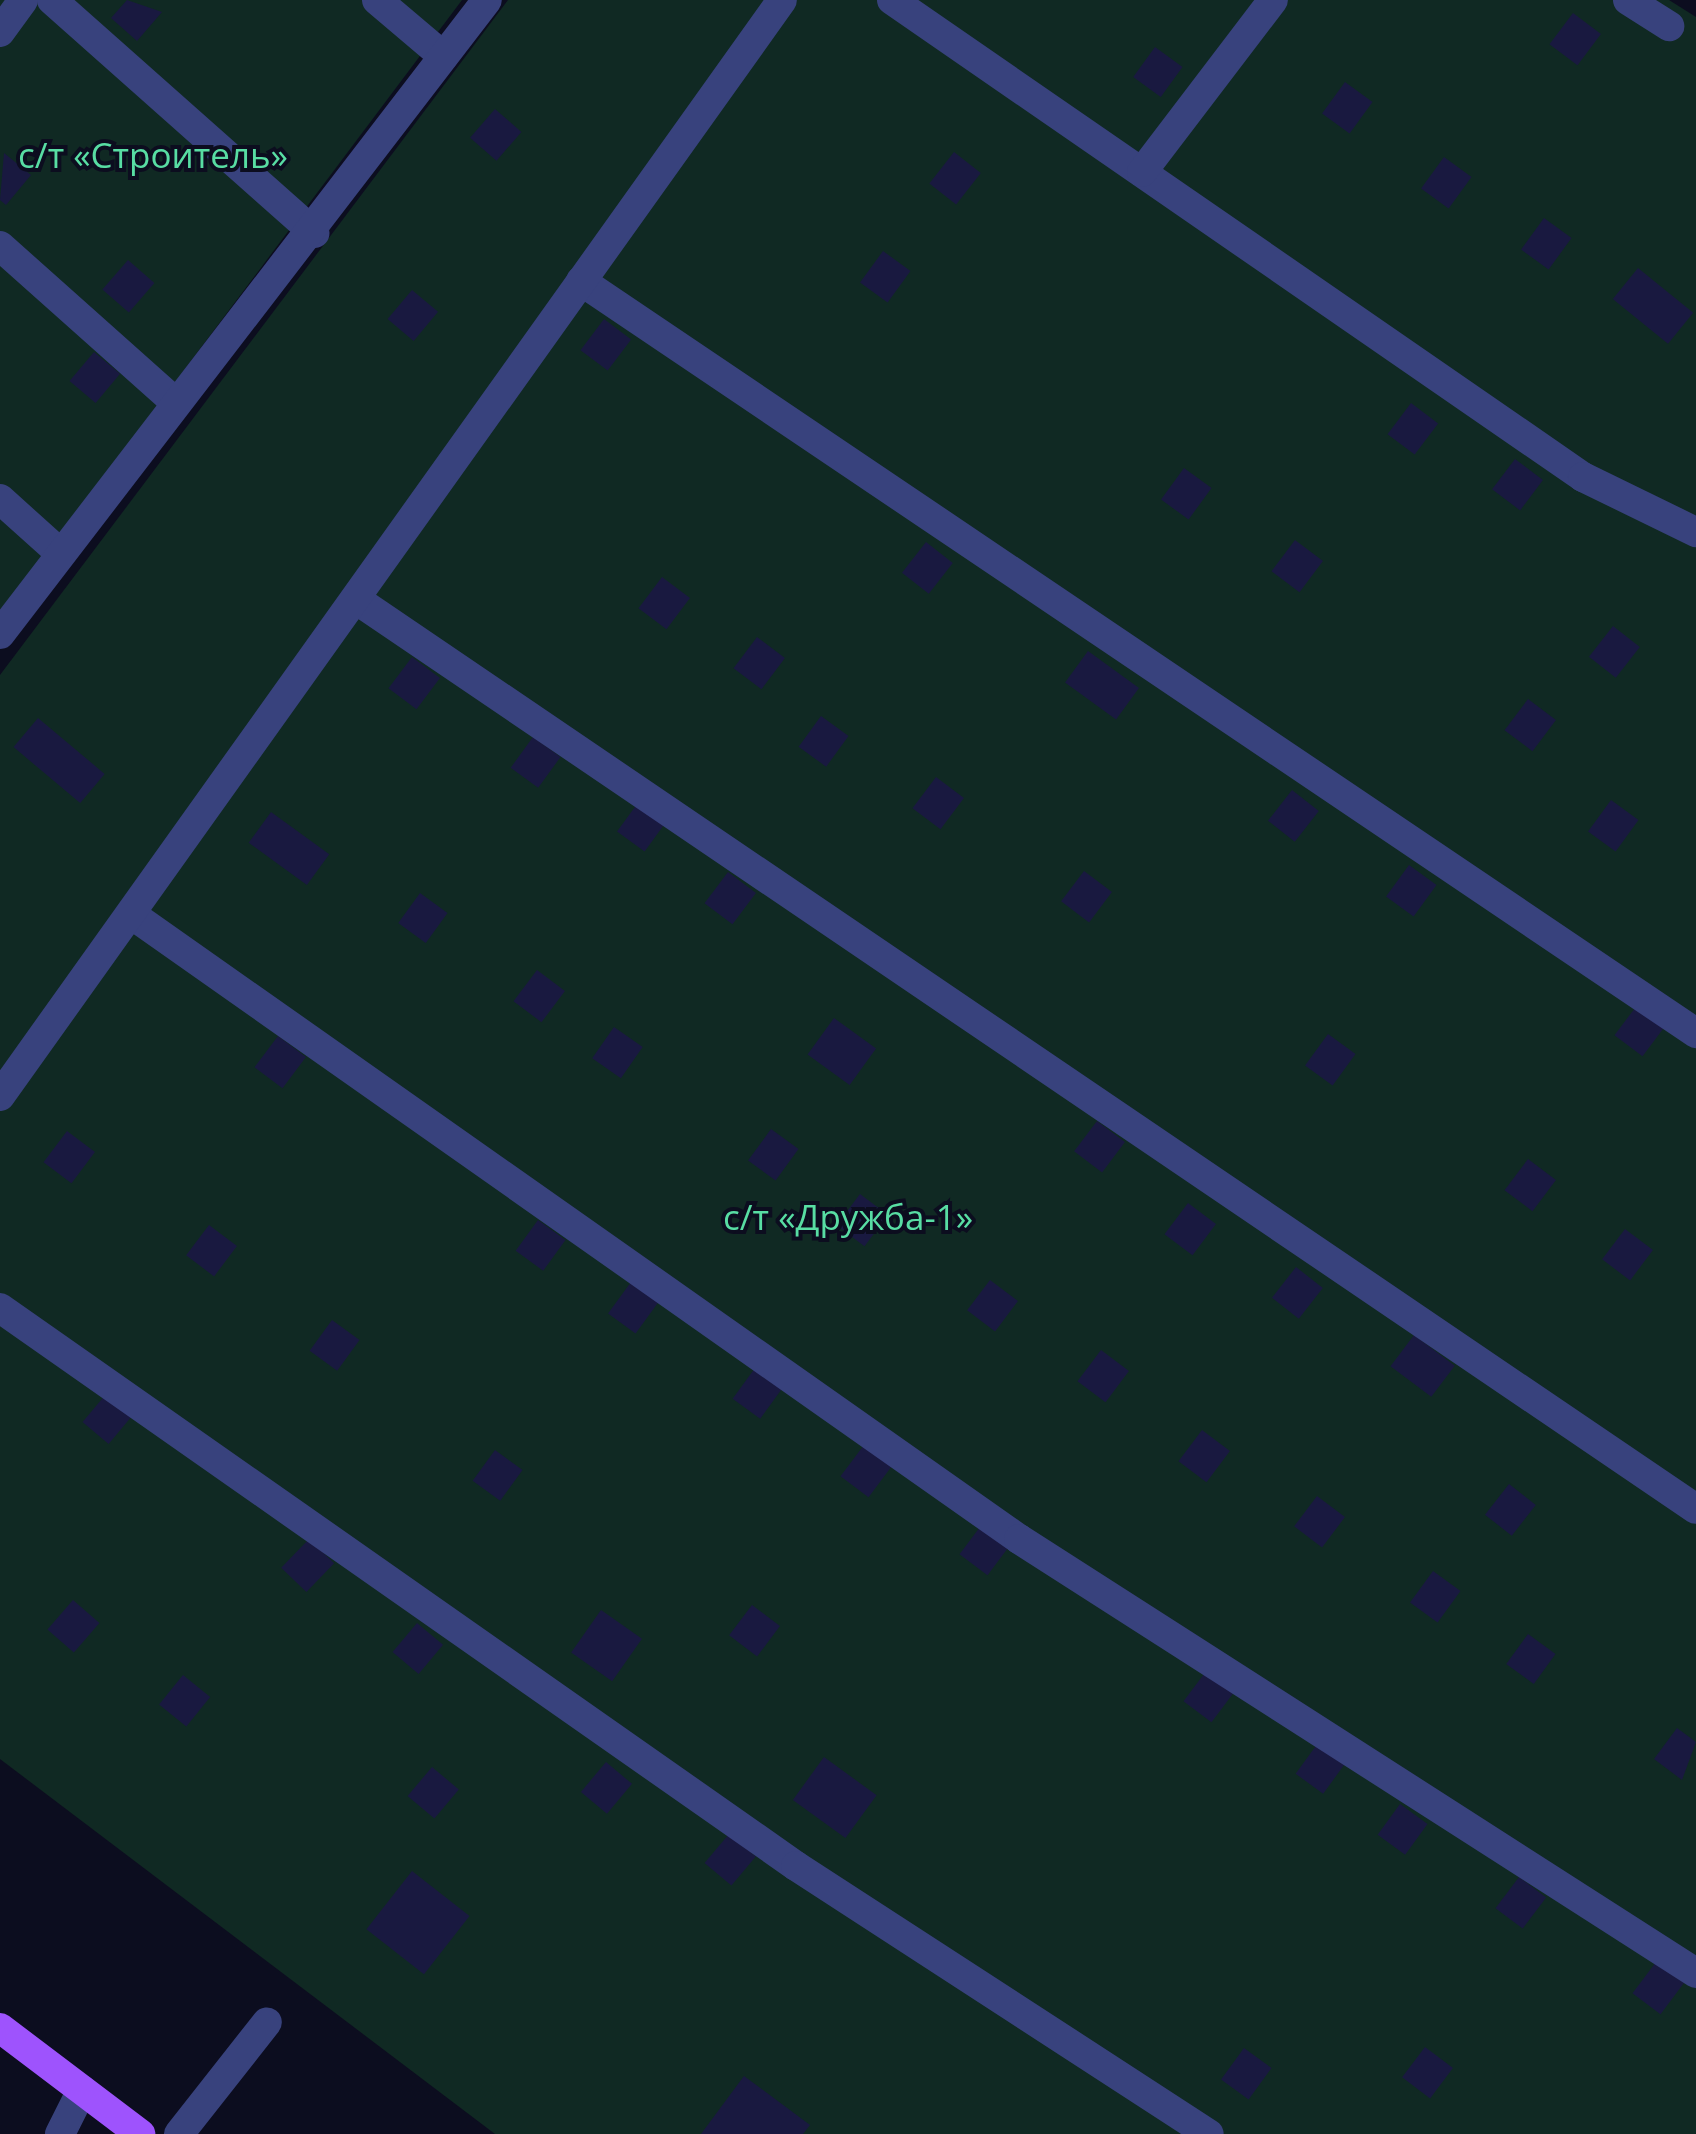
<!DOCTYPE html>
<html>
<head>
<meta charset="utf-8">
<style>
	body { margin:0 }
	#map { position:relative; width:1696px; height:2134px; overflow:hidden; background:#0c0d1f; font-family:"Open Sans",sans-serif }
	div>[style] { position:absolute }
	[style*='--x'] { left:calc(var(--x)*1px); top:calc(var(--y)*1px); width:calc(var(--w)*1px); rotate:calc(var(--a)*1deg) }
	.green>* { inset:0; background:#102923 }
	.building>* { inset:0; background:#191940; transform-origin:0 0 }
	.minor>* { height:30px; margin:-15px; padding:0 15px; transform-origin:15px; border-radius:15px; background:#38427d }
	.major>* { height:30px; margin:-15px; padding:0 15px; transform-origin:15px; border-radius:15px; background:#9e53fd }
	span { translate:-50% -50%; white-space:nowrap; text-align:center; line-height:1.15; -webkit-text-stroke:8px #0c0d1f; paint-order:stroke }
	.park-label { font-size:35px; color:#58dda3 }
</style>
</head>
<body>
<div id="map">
	<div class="green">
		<div style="clip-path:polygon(0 0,462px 0,0 615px)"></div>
		<div style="clip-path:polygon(508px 0,1669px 0,1696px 17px,1696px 2134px,495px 2134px,0 1759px,0 675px)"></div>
	</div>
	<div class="building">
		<div style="clip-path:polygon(127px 0,162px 12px,137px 41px,111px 18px)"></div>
		<div style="left:1573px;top:13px;width:35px;height:39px;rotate:37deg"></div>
		<div style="left:1155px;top:47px;width:34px;height:37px;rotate:36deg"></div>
		<div style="left:1345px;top:82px;width:34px;height:39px;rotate:36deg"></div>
		<div style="left:495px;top:109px;width:35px;height:38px;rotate:41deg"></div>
		<div style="left:954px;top:152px;width:34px;height:40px;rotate:38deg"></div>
		<div style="clip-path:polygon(4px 153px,31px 175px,6px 205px,0 200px)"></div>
		<div style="left:1444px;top:157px;width:34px;height:39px;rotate:36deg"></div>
		<div style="left:1544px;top:218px;width:34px;height:39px;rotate:36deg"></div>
		<div style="left:883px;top:251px;width:34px;height:39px;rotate:36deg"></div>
		<div style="left:128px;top:260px;width:35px;height:39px;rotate:41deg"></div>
		<div style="left:1638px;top:268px;width:71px;height:40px;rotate:39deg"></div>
		<div style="left:412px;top:290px;width:34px;height:38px;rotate:40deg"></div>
		<div style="left:604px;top:319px;width:34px;height:39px;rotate:37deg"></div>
		<div style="left:94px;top:352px;width:34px;height:38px;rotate:40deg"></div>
		<div style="left:1411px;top:403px;width:34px;height:39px;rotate:37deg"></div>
		<div style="left:1515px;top:459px;width:35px;height:38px;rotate:37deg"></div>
		<div style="left:1184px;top:468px;width:34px;height:39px;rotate:36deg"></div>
		<div style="left:1295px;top:540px;width:35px;height:39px;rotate:37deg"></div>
		<div style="left:926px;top:542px;width:34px;height:39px;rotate:38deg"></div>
		<div style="left:662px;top:577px;width:35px;height:39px;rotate:37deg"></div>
		<div style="left:1613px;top:626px;width:34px;height:39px;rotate:38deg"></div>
		<div style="left:757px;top:637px;width:35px;height:39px;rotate:37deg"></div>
		<div style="left:1088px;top:651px;width:63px;height:39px;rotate:36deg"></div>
		<div style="left:412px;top:657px;width:35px;height:39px;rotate:37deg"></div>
		<div style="left:1528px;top:699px;width:35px;height:39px;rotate:37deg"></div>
		<div style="left:821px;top:716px;width:34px;height:38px;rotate:36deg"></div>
		<div style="left:38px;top:718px;width:87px;height:38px;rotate:40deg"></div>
		<div style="left:533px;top:737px;width:34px;height:38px;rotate:36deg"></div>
		<div style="left:936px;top:777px;width:35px;height:39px;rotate:37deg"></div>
		<div style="left:1292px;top:790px;width:34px;height:39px;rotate:38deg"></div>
		<div style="left:640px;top:800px;width:34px;height:39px;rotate:36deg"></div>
		<div style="left:1611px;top:800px;width:34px;height:39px;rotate:36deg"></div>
		<div style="left:271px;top:812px;width:72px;height:38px;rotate:36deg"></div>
		<div style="left:1409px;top:865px;width:34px;height:39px;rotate:36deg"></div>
		<div style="left:1084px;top:871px;width:35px;height:38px;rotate:37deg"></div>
		<div style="left:728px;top:872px;width:35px;height:39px;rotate:37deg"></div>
		<div style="left:420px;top:893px;width:34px;height:37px;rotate:36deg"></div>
		<div style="left:537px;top:970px;width:35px;height:39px;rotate:37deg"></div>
		<div style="left:1638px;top:1004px;width:35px;height:39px;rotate:37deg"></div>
		<div style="left:834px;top:1018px;width:52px;height:45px;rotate:36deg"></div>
		<div style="left:614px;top:1027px;width:35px;height:38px;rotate:35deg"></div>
		<div style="left:1328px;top:1034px;width:34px;height:39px;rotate:36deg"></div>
		<div style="left:278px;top:1036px;width:35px;height:39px;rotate:37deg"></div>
		<div style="left:1097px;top:1121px;width:35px;height:38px;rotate:37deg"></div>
		<div style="left:771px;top:1129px;width:34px;height:39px;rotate:36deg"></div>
		<div style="left:67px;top:1131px;width:35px;height:39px;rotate:37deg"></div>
		<div style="left:1528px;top:1159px;width:35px;height:39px;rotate:37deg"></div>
		<div style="left:860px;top:1194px;width:35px;height:39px;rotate:37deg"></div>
		<div style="left:1188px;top:1203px;width:35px;height:39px;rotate:37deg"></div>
		<div style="left:538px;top:1220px;width:34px;height:38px;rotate:36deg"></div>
		<div style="left:209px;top:1225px;width:35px;height:38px;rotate:37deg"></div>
		<div style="left:1625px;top:1229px;width:35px;height:38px;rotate:37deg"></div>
		<div style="left:1296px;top:1267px;width:34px;height:39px;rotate:38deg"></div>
		<div style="left:990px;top:1280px;width:35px;height:38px;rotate:37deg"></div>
		<div style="left:631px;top:1282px;width:34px;height:39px;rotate:36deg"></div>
		<div style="left:332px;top:1320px;width:34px;height:38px;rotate:36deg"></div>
		<div style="left:1414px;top:1335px;width:51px;height:39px;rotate:37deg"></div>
		<div style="left:1101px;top:1350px;width:35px;height:39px;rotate:37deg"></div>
		<div style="left:755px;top:1368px;width:34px;height:38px;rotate:36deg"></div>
		<div style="left:107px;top:1393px;width:34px;height:38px;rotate:40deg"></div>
		<div style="left:1202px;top:1430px;width:35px;height:39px;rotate:37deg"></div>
		<div style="left:864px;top:1445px;width:35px;height:39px;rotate:37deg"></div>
		<div style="left:495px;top:1450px;width:34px;height:38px;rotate:36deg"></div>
		<div style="left:1509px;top:1484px;width:34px;height:39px;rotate:38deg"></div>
		<div style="left:1317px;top:1496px;width:35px;height:38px;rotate:37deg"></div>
		<div style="left:983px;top:1523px;width:35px;height:39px;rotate:37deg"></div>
		<div style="left:309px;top:1539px;width:35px;height:40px;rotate:44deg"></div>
		<div style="left:1433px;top:1571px;width:34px;height:39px;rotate:36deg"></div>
		<div style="left:73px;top:1600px;width:35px;height:39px;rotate:41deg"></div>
		<div style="left:752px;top:1605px;width:35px;height:38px;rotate:37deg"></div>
		<div style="left:601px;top:1610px;width:50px;height:52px;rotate:35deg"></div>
		<div style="left:417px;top:1623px;width:34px;height:38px;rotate:40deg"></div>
		<div style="left:1528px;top:1634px;width:34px;height:37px;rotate:36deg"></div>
		<div style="left:1207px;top:1670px;width:35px;height:39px;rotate:37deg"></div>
		<div style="left:183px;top:1675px;width:35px;height:38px;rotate:39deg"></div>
		<div style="clip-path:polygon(1677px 1728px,1696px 1742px,1682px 1780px,1654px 1759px)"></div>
		<div style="left:1318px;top:1743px;width:34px;height:38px;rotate:36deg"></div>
		<div style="left:824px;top:1757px;width:65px;height:53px;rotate:36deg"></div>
		<div style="left:606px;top:1762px;width:34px;height:39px;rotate:40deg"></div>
		<div style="left:432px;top:1767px;width:35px;height:38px;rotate:40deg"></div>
		<div style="left:1400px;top:1804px;width:34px;height:38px;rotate:36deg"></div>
		<div style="left:729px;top:1834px;width:35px;height:38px;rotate:40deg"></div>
		<div style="left:412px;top:1871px;width:73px;height:74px;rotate:38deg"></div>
		<div style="left:1519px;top:1877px;width:34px;height:39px;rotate:37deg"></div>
		<div style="left:1656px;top:1962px;width:35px;height:39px;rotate:37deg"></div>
		<div style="left:1425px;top:2047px;width:35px;height:38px;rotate:37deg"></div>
		<div style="left:1244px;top:2048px;width:34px;height:39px;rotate:36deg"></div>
		<div style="clip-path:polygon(744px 2076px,810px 2125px,803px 2134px,701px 2134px)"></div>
	</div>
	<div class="minor">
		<div style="--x:52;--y:0;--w:351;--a:41.6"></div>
		<div style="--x:377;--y:0;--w:87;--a:40.3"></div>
		<div style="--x:892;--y:0;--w:840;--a:34.62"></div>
		<div style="--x:1583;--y:477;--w:126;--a:26"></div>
		<div style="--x:1628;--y:0;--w:49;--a:32.4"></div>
		<div style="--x:0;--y:32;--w:39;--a:-54"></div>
		<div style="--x:1142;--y:172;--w:216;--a:-52.7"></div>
		<div style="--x:0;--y:246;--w:232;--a:41.7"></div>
		<div style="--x:581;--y:281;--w:1345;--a:34"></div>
		<div style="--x:0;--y:499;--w:81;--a:42"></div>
		<div style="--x:357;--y:600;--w:1618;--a:34.17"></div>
		<div style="--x:0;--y:634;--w:799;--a:-52.47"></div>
		<div style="--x:131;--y:914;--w:1086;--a:35.14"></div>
		<div style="--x:1019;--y:1539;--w:804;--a:32.66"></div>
		<div style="--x:0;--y:1096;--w:1346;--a:-54.49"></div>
		<div style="--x:0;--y:1308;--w:972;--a:35.03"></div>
		<div style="--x:796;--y:1866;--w:492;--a:33"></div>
		<div style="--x:60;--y:2134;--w:49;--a:-63.4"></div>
		<div style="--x:179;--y:2134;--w:142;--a:-51.8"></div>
	</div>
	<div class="major">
		<div style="--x:0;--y:2028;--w:176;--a:37.1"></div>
	</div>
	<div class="park-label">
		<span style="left:153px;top:155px">с/т «Строитель»</span>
		<span style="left:848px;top:1217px">с/т «Дружба-1»</span>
	</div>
</div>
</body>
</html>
